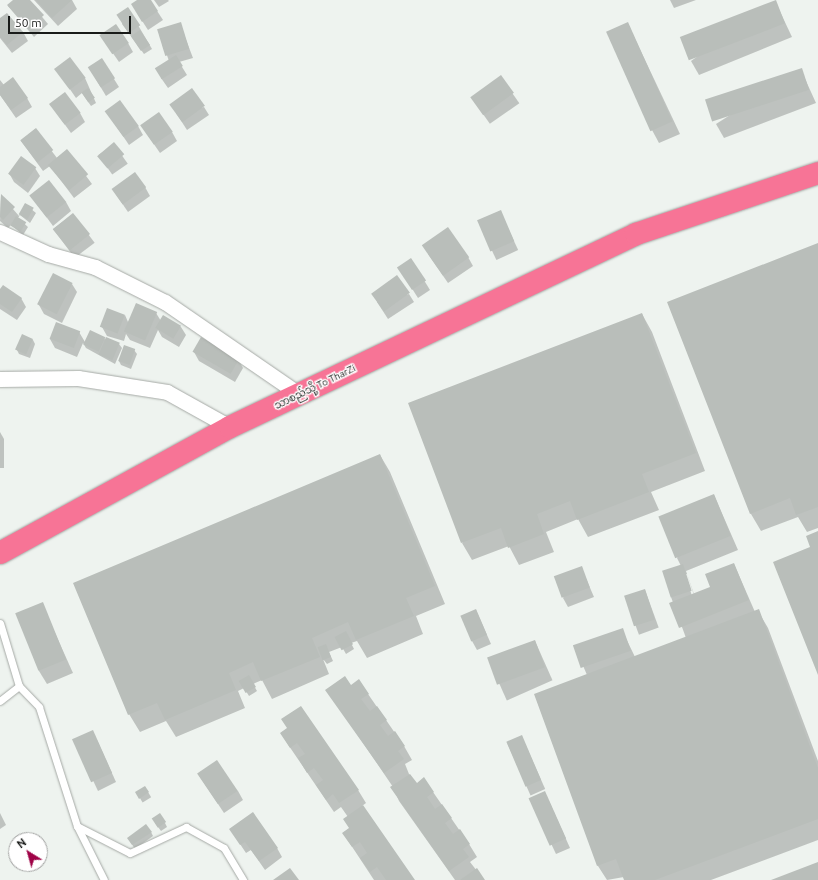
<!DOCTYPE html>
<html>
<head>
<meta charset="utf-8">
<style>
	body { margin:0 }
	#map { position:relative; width:818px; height:880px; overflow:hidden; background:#eef3ef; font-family:Ubuntu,"Noto Sans Myanmar",sans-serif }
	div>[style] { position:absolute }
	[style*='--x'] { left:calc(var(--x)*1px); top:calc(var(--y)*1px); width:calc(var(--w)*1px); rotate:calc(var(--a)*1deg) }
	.shadow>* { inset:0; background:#0003; transform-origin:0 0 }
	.building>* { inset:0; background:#b9beba; transform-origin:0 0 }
	.roads { filter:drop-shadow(0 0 1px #a5a9a5) drop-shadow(0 0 1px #a5a9a5) }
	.lane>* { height:7px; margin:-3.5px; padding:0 3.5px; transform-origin:3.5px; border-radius:3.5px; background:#fff }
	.street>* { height:15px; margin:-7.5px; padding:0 7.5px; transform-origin:7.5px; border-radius:7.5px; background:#fff }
	.highway>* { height:22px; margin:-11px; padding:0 11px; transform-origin:11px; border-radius:11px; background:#f77496 }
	span { translate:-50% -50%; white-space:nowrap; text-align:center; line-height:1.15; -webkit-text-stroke:3px #fff; paint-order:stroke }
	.street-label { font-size:10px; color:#191b19 }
	.north { position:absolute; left:8px; top:832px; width:40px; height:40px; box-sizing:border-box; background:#fff; border:1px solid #a3a4a3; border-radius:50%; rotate:323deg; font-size:11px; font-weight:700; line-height:16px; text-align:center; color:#191b19 }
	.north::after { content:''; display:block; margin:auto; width:14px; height:18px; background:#9f0347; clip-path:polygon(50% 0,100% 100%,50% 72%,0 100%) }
	.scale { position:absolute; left:8px; top:16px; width:123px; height:18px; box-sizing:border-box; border:2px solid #191b19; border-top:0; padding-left:5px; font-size:12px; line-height:14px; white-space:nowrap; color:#191b19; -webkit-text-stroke:3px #fff; paint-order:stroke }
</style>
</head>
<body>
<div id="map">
	<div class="shadow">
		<div style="clip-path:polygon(14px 0,28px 0,48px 24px,34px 37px,8px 6px)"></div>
		<div style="clip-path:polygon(34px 0,72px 0,77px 9px,58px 26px)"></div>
		<div style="clip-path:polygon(139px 0,150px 0,163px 20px,148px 30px,137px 13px)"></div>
		<div style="clip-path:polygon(154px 0,168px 0,169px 1px,159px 7px)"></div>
		<div style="clip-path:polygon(670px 0,696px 0,674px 8px)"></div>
		<div style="clip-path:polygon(775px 1px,792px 37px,699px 75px,691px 61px)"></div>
		<div style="clip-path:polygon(128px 8px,152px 49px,144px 54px,122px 24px)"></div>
		<div style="clip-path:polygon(0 20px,23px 32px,28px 41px,12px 53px,0 38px)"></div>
		<div style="clip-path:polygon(180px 24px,193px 58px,179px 62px,187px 75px,168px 88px,161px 78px,169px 61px,158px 30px)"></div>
		<div style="clip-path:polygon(628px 24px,680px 134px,659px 143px,652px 130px)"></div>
		<div style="clip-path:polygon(101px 36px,128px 43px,133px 52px,119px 62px)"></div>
		<div style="clip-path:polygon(56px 69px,85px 78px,96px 103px,91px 106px,82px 93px,76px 98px)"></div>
		<div style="clip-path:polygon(801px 70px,816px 103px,724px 138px,716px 124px)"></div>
		<div style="clip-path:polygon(94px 76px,114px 79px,119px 87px,106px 96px)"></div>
		<div style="left:501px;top:77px;width:32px;height:36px;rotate:55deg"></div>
		<div style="clip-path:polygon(0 80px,4px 85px,27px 98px,32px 107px,16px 118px,0 95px)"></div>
		<div style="clip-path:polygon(50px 104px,80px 113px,85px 122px,71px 133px)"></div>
		<div style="clip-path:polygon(204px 107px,209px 115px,187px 130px,176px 113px)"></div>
		<div style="clip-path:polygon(106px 111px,138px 126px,143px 135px,129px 145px)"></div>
		<div style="clip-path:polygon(35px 129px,57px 158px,67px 150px,92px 184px,74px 198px,50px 166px,43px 171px,21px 141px)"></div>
		<div style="clip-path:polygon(172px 132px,177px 141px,160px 153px,147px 134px)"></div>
		<div style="left:114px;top:144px;width:24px;height:19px;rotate:55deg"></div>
		<div style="clip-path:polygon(35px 168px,40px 176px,28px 193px,14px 182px,9px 173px)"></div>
		<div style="clip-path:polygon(145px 187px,150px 196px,128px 212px,113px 190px)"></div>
		<div style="clip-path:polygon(1px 195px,19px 216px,25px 204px,36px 213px,30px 223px,20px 215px,18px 218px,28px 227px,23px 235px,11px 225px,8px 228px,0 221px)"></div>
		<div style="clip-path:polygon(31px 196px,66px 202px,71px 211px,53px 226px)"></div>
		<div style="left:500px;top:211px;width:43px;height:24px;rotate:65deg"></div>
		<div style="left:73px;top:214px;width:36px;height:25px;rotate:53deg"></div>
		<div style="clip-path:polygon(818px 244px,818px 528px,807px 532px,798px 517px,761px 531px,751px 514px,669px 303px)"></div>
		<div style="clip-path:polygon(428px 254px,468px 257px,473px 266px,448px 283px)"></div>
		<div style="clip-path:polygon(411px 259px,430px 290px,418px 298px,404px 276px)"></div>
		<div style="clip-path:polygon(72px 284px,77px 292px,62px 323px,44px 314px,39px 305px)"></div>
		<div style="clip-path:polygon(0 291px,21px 298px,26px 307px,17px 320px,0 309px)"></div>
		<div style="clip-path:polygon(409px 294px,414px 302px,388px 319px,377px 302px)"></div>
		<div style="clip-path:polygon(156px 313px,161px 321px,163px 317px,181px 327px,186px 335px,179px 347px,162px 337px,158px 330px,150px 348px,130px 340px,126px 334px,124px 341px,107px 336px,102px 327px,125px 315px,128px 322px)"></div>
		<div style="clip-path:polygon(642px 314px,652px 332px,705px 471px,651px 492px,659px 510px,588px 537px,578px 519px,546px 532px,554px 552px,519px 565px,509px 546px,472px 560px,462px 543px)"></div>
		<div style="clip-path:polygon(79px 332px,85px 342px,104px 338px,106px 341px,119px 344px,122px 348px,115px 364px,86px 348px,83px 343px,77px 357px,55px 348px,50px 339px)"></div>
		<div style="clip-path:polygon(23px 336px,33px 340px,35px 344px,30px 358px,19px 354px,17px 350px)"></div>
		<div style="clip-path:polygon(134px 350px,137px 354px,131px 369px,121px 365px,119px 361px)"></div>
		<div style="clip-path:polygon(194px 352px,238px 359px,243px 368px,235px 382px,199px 361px)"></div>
		<div style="clip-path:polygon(0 432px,4px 439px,4px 468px,0 468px)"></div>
		<div style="clip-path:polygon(380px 455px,390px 472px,445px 604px,416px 616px,423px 634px,367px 658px,357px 641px,351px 643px,354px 649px,346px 654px,342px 647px,329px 652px,333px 661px,327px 664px,323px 659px,329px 674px,272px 699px,262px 680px,253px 684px,257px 691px,249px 696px,244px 688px,238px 691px,245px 708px,176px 737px,166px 721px,140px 732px,129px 714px)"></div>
		<div style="clip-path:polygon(evenodd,714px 495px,738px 550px,686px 571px,694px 594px,711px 588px,734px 564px,755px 612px,758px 611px,768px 628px,818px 761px,818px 840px,711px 880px,625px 880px,624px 877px,607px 880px,598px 866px,535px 695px,587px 675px,575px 647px,622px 630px,635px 657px,686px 638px,671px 597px,681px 566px,677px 558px,714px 495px,685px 574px,687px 574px,694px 595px,692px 596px,685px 574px)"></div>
		<div style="clip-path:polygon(581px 567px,594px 597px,568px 607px,563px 598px)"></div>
		<div style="left:645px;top:590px;width:40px;height:21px;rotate:70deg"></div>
		<div style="clip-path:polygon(42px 604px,73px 673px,47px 684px,39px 671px)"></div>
		<div style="clip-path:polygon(476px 610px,491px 644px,477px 650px,472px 641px)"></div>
		<div style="left:535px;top:641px;width:43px;height:50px;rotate:66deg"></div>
		<div style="clip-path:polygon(351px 686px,368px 694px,404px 746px,412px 760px,405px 764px,409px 774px,416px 784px,433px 792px,469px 844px,477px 857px,470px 862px,484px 880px,455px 880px,399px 801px,393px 787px,327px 690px)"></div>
		<div style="clip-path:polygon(288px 728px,358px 790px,366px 803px,362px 806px,414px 880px,374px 880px,343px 833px,350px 828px,348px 817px,341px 807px,334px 812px,289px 746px,281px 733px)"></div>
		<div style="left:522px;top:737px;width:57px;height:16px;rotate:66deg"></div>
		<div style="clip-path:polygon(74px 740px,97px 740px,116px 782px,98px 791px)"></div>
		<div style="clip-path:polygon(198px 774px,238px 791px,243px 800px,224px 813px)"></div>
		<div style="left:145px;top:787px;width:12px;height:10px;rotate:59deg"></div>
		<div style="clip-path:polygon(530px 799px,549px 801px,570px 848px,556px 854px)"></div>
		<div style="clip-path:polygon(0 813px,6px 825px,0 829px)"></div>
		<div style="clip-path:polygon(155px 823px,165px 823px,167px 827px,161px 831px)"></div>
		<div style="clip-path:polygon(151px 832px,153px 836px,135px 849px,128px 838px)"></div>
		<div style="clip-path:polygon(236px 838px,277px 848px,282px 857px,265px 870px,251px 850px,246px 853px)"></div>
	</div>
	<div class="building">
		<div style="clip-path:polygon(13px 0,30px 0,44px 15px,29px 29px,7px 5px)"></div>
		<div style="clip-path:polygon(36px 0,72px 0,52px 18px)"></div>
		<div style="clip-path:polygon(137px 0,151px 0,158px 11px,142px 22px,131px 4px)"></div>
		<div style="left:776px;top:0;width:25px;height:103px;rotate:69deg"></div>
		<div style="left:128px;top:7px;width:22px;height:14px;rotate:56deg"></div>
		<div style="clip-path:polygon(7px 13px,23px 32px,7px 45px,0 37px,0 18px)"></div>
		<div style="left:181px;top:22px;width:28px;height:25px;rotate:73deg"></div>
		<div style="left:628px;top:22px;width:109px;height:24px;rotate:66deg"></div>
		<div style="left:116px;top:24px;width:23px;height:20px;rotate:56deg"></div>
		<div style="left:140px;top:30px;width:18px;height:11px;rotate:56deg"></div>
		<div style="left:176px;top:55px;width:13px;height:25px;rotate:58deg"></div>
		<div style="left:70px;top:57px;width:26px;height:20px;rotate:53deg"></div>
		<div style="left:102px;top:58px;width:24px;height:17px;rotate:57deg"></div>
		<div style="left:802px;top:68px;width:23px;height:102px;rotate:72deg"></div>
		<div style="left:501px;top:75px;width:22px;height:38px;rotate:54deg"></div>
		<div style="clip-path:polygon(13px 77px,28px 98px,11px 110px,0 95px,0 87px)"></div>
		<div style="left:88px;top:88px;width:12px;height:8px;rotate:55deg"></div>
		<div style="left:192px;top:88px;width:22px;height:28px;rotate:54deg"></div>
		<div style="left:65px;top:92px;width:26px;height:20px;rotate:53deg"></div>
		<div style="left:120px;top:100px;width:32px;height:19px;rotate:54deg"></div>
		<div style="left:159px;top:112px;width:24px;height:23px;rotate:55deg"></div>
		<div style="left:36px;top:128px;width:28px;height:20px;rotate:52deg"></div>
		<div style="left:114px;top:142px;width:16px;height:22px;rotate:50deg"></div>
		<div style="left:67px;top:149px;width:33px;height:25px;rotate:50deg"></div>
		<div style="left:21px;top:156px;width:19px;height:22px;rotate:36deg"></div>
		<div style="left:135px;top:172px;width:19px;height:29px;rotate:54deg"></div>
		<div style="left:49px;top:180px;width:28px;height:25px;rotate:52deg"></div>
		<div style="clip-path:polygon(1px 194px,15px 207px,3px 220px,0 217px)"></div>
		<div style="left:25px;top:203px;width:10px;height:13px;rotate:29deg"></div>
		<div style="left:501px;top:210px;width:34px;height:26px;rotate:67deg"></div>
		<div style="left:73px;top:213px;width:27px;height:26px;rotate:51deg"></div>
		<div style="left:16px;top:216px;width:12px;height:11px;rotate:31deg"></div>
		<div style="left:448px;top:227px;width:37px;height:32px;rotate:55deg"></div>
		<div style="clip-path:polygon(818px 243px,818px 507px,796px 515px,790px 498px,750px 514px,667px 302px)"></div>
		<div style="left:411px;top:258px;width:27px;height:17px;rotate:56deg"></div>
		<div style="left:53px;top:273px;width:22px;height:35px;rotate:27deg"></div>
		<div style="left:397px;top:275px;width:22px;height:32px;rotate:54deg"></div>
		<div style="clip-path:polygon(3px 285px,22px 298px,12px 312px,0 304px,0 289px)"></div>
		<div style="left:136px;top:303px;width:23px;height:31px;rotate:23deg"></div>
		<div style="left:107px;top:308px;width:19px;height:20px;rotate:21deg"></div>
		<div style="clip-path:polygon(642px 313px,696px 453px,642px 474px,649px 492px,577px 520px,570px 501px,537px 514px,544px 534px,508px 548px,501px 528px,461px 543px,408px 403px)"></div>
		<div style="left:163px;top:315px;width:21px;height:15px;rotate:31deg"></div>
		<div style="left:56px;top:322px;width:26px;height:18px;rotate:21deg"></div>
		<div style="left:90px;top:330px;width:17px;height:16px;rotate:25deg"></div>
		<div style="left:22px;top:334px;width:12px;height:17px;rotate:24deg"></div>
		<div style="left:106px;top:337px;width:15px;height:19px;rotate:23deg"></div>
		<div style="left:201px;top:337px;width:44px;height:17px;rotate:30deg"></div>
		<div style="left:124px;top:345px;width:12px;height:17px;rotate:20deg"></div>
		<div style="clip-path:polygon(380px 454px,435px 586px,406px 598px,414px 616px,356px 640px,348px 622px,312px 638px,320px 657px,261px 681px,253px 662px,229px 673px,236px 690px,165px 720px,157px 703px,128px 715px,73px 583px)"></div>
		<div style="left:714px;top:494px;width:45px;height:60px;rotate:68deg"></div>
		<div style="clip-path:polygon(818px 531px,818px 675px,773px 562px,810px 547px,806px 536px)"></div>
		<div style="clip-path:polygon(734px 563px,749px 600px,679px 628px,669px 603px,710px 587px,705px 574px)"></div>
		<div style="left:683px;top:564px;width:28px;height:22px;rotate:72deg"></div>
		<div style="left:582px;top:566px;width:23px;height:30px;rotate:70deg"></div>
		<div style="left:645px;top:589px;width:32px;height:22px;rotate:72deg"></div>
		<div style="left:43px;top:602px;width:62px;height:30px;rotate:68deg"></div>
		<div style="left:476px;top:609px;width:28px;height:17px;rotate:67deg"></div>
		<div style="clip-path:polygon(759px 609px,818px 768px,818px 819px,655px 880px,624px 880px,616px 859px,597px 866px,534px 694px)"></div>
		<div style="left:623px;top:628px;width:24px;height:53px;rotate:71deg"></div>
		<div style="left:346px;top:631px;width:15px;height:13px;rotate:62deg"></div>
		<div style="left:535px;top:640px;width:29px;height:51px;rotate:70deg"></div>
		<div style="left:326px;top:644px;width:14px;height:9px;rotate:69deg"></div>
		<div style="left:249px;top:675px;width:14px;height:12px;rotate:60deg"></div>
		<div style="clip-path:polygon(345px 676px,351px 685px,359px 679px,369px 694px,361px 699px,370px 711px,377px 706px,387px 720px,380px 725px,388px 736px,395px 731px,405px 746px,398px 751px,404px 759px,384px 773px,325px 690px)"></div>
		<div style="clip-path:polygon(301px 706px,359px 790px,339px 803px,333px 794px,326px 800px,316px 785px,323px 780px,314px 768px,307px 773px,298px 758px,305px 754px,297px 743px,290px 748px,280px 733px,287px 728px,281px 719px)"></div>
		<div style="left:93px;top:730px;width:47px;height:23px;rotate:66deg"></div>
		<div style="left:522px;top:735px;width:49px;height:17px;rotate:67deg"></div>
		<div style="left:217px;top:760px;width:37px;height:24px;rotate:56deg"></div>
		<div style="clip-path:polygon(410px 774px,417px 783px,424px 777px,434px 792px,427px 797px,435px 809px,442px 804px,452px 818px,445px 823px,453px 834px,460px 829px,470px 844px,463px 849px,469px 857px,449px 871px,390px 787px)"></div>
		<div style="clip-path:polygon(145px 786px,149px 792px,139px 799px,135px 792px)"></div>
		<div style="left:545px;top:791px;width:52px;height:18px;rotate:66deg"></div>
		<div style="clip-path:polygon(363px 805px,415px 880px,386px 880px,377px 867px,370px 872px,360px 858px,367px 853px,360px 842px,352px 847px,342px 833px,349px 828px,343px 819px)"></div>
		<div style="clip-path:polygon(253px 812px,278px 848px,259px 861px,245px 842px,240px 845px,229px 829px)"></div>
		<div style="left:160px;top:813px;width:11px;height:10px;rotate:56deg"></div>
		<div style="clip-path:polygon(146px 824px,152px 832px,132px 845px,127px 838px)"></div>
		<div style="clip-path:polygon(818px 862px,818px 880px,771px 880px)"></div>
		<div style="clip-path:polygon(290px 868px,299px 880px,273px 880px)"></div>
		<div style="clip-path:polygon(477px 868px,485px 880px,460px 880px)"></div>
	</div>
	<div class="roads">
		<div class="lane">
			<div style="--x:0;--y:623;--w:66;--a:73.2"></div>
			<div style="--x:19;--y:686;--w:24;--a:142"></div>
			<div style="--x:19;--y:686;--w:29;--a:46"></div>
			<div style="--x:39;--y:707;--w:125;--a:72.3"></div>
			<div style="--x:77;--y:826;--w:59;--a:27"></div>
			<div style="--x:130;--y:853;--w:62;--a:-24.9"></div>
			<div style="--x:186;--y:827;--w:43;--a:28.9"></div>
			<div style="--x:224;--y:848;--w:37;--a:59"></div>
			<div style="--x:77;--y:826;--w:60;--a:63.4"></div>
		</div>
		<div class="street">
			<div style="--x:0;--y:232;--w:53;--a:24.6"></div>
			<div style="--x:48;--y:254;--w:49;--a:15.5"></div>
			<div style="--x:95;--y:267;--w:78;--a:26.6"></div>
			<div style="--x:165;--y:302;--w:163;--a:34.5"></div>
			<div style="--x:0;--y:379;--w:78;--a:-0.7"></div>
			<div style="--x:78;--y:378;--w:90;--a:8.9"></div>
			<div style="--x:167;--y:392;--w:72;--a:29.1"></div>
		</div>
		<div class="highway">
			<div style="--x:0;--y:553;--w:262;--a:-28.7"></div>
			<div style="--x:230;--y:427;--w:450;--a:-25.4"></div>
			<div style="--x:636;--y:234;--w:192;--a:-18.5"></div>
		</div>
	</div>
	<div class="street-label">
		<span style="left:315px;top:387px;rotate:-26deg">သာစည်သို့ To TharZi</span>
	</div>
	<div class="north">N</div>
	<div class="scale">50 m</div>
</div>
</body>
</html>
